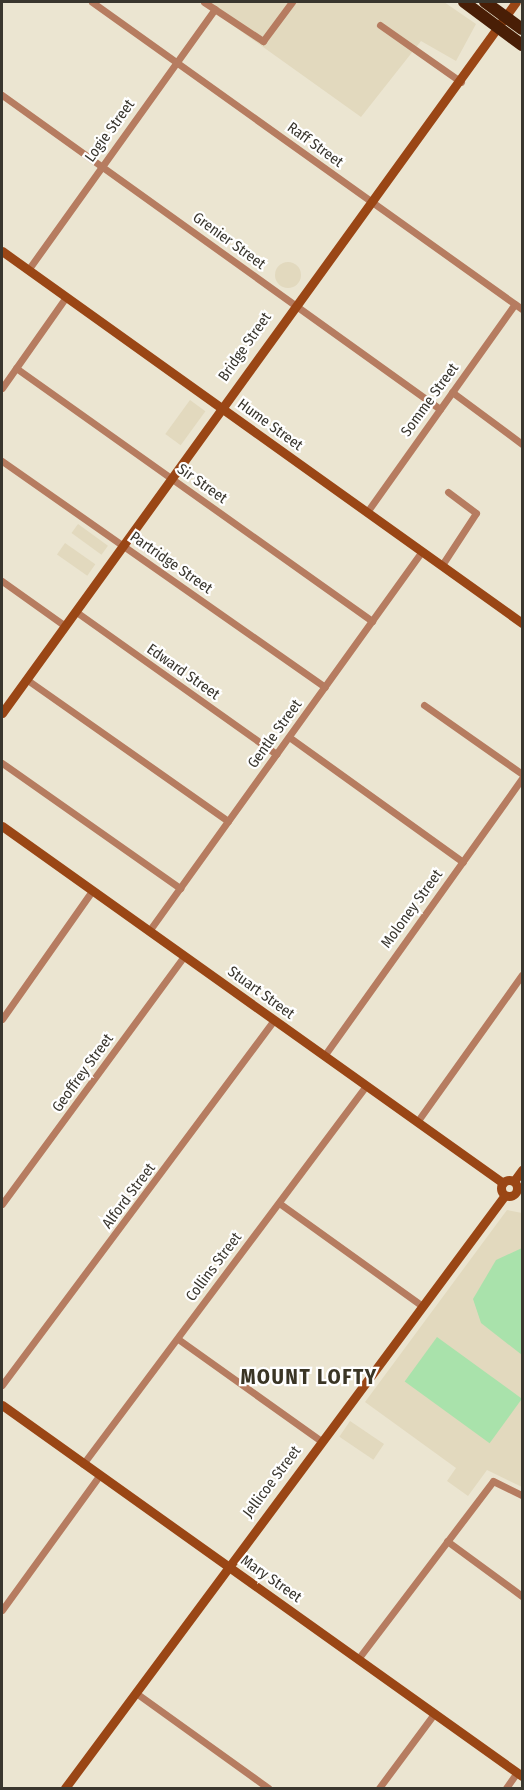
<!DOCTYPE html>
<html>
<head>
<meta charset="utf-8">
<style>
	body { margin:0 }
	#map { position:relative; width:524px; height:1790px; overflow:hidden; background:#ebe5d1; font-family:"Fira Sans Condensed",sans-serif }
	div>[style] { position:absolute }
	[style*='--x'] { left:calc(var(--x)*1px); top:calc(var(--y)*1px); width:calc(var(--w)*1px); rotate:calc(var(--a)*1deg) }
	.built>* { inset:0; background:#e2d9be; transform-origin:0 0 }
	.round { border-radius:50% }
	.green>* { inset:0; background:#a9e2ab; transform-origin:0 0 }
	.street>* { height:7px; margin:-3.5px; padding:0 3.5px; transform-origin:3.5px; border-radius:3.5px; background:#b67c60 }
	.secondary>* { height:9px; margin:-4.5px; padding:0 4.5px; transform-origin:4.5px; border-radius:4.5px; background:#9a4615 }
	.secondary>.ring { margin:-4.5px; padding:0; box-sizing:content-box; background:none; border:9px solid #9a4615; border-radius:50% }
	.highway>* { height:12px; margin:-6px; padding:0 6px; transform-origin:6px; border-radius:6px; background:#491e06 }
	span { translate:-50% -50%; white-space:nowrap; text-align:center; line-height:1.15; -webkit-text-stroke:4.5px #fff; paint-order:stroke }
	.street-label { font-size:15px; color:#39362e }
	.district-label { font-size:21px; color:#3a3525; font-weight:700; letter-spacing:1.5px }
	.frame { position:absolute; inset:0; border:3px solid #39362e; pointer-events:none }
</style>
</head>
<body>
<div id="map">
	<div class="built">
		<div style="clip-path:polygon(200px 2px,444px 2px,476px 24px,456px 61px,421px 41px,361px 117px)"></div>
		<div class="round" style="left:275px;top:262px;width:26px;height:26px"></div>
		<div style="left:190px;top:400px;width:19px;height:42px;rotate:36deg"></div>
		<div style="left:78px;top:524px;width:37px;height:11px;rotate:36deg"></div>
		<div style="left:65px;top:543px;width:37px;height:14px;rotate:35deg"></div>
		<div style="clip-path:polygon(507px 1210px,522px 1213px,522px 1487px,487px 1470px,468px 1496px,447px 1481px,456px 1468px,365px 1402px)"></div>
		<div style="left:350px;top:1421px;width:41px;height:19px;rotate:34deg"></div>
	</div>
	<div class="green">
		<div style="clip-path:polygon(522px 1248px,522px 1355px,481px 1323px,473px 1299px,496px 1260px)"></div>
		<div style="left:437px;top:1337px;width:105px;height:55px;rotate:36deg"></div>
	</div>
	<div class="street">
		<div style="--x:92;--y:2;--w:528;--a:35.53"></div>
		<div style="--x:204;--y:2;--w:71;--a:33.5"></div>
		<div style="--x:263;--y:41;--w:49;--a:-53.4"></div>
		<div style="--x:380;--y:25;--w:99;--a:35.1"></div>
		<div style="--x:2;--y:95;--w:539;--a:35.64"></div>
		<div style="--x:28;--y:270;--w:321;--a:-54.4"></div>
		<div style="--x:16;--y:368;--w:437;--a:35.4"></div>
		<div style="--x:2;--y:388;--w:111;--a:-54.9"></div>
		<div style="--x:452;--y:392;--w:87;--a:36.6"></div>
		<div style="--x:2;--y:461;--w:394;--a:35"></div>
		<div style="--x:367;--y:512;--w:255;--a:-54.6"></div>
		<div style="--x:442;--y:565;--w:62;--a:-56.8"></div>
		<div style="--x:476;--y:513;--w:35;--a:-143"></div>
		<div style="--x:2;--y:581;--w:76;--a:35.4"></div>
		<div style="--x:75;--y:611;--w:247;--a:35.4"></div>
		<div style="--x:26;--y:679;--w:247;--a:35.1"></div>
		<div style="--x:424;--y:705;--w:120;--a:35.1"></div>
		<div style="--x:289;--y:737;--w:214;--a:35.7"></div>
		<div style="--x:2;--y:763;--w:218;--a:35.1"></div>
		<div style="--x:149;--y:931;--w:468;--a:-54.3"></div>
		<div style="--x:2;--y:1019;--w:156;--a:-54.9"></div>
		<div style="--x:324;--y:1056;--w:341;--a:-54.5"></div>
		<div style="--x:417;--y:1122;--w:181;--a:-54.5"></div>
		<div style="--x:279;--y:1203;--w:175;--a:35.7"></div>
		<div style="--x:2;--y:1204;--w:308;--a:-53.7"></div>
		<div style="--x:178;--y:1339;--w:176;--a:35.5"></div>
		<div style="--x:2;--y:1385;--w:455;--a:-53.3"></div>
		<div style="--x:83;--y:1464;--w:472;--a:-53.2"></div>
		<div style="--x:447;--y:1541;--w:93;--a:36.3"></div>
		<div style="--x:2;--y:1610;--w:165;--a:-54.1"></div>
		<div style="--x:358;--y:1659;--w:223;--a:-52.8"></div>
		<div style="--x:493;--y:1481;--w:32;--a:26"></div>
		<div style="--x:136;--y:1693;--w:163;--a:35.7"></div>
		<div style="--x:379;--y:1788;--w:92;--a:-53.4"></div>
		<div style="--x:506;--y:1788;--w:19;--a:-55"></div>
	</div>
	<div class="secondary">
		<div style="--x:2;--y:251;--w:639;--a:35.58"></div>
		<div style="--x:2;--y:713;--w:877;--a:-54.14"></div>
		<div style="--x:2;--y:826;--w:615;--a:35.47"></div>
		<div class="ring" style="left:501px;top:1180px;width:7px;height:7px"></div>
		<div style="--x:514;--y:1181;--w:14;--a:-54"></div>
		<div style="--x:2;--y:1405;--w:639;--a:35.51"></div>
		<div style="--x:65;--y:1788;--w:738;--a:-53.42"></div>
	</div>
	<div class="highway">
		<div style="--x:464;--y:2;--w:72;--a:36.6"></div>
		<div style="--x:485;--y:2;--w:46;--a:36.1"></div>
	</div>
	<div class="street-label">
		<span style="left:110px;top:131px;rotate:-54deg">Logie Street</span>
		<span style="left:315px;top:145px;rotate:36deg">Raff Street</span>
		<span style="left:229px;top:241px;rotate:36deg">Grenier Street</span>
		<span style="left:245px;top:347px;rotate:-55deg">Bridge Street</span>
		<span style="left:430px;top:400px;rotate:-54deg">Somme Street</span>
		<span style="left:270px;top:425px;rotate:36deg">Hume Street</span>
		<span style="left:202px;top:484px;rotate:35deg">Sir Street</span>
		<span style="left:171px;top:563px;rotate:35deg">Partridge Street</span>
		<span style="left:183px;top:672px;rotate:35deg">Edward Street</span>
		<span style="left:275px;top:734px;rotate:-54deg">Gentle Street</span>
		<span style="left:412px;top:909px;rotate:-54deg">Moloney Street</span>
		<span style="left:261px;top:993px;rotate:36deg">Stuart Street</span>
		<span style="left:83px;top:1073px;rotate:-54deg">Geoffrey Street</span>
		<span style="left:129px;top:1196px;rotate:-53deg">Alford Street</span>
		<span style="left:214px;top:1267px;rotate:-53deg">Collins Street</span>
		<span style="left:272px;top:1482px;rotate:-53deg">Jellicoe Street</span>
		<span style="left:271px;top:1579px;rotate:35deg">Mary Street</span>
	</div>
	<div class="district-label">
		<span style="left:309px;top:1377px">MOUNT LOFTY</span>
	</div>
	<div class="frame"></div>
</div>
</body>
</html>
